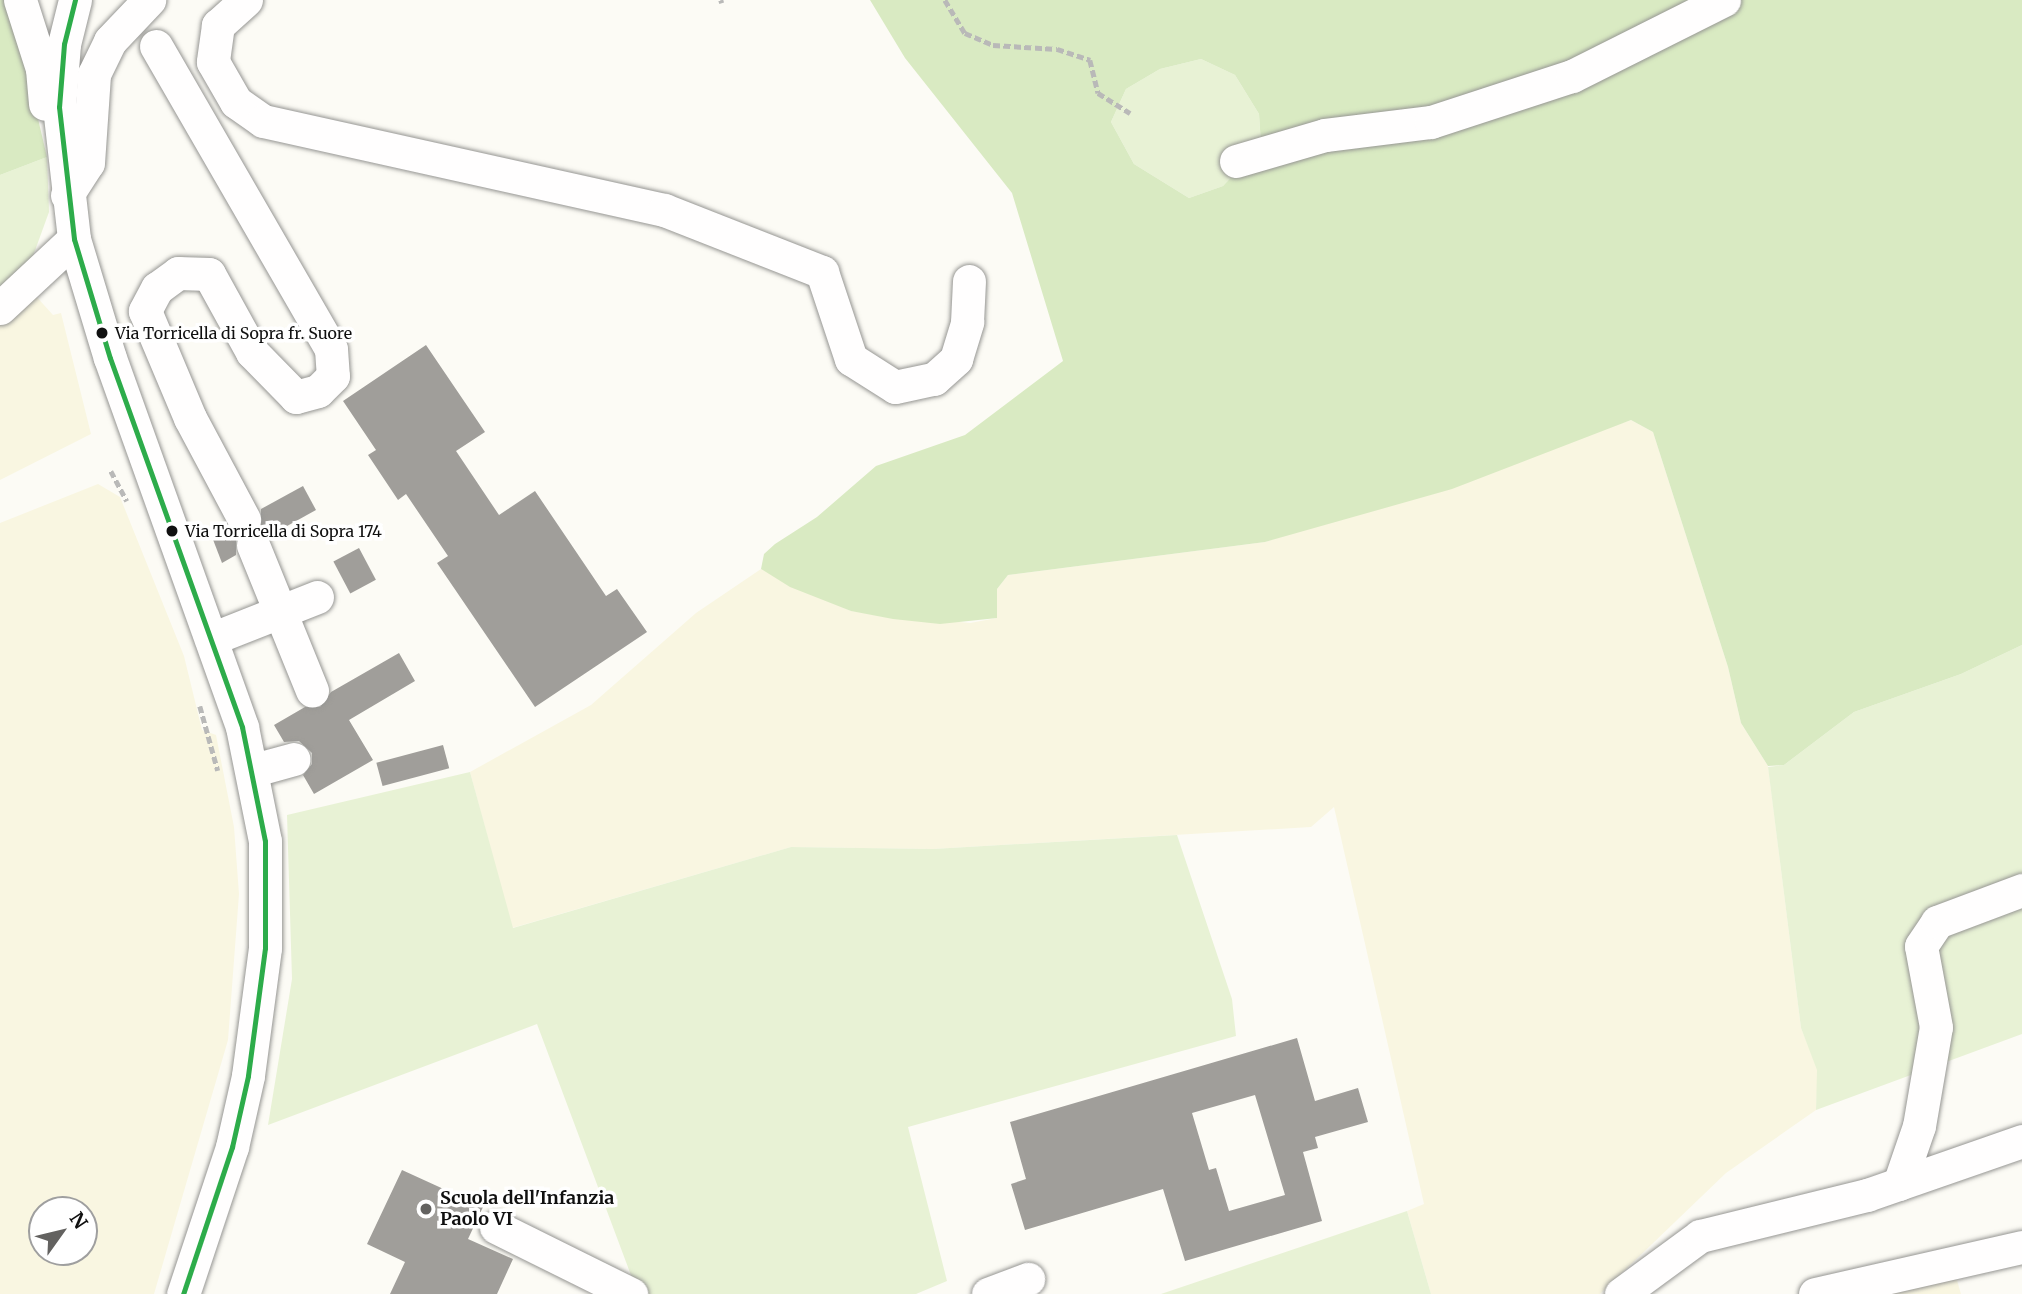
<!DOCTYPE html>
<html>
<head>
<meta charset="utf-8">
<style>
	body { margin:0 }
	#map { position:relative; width:2022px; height:1294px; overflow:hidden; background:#fcfbf5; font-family:Merriweather,serif }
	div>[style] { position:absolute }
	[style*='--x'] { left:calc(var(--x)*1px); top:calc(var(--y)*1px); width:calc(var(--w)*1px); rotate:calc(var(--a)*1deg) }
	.farmland>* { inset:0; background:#f9f6e1 }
	.green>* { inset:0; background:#e8f2d5 }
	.forest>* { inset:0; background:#d9eac2 }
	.building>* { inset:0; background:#a09e9a; transform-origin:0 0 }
	.path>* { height:4.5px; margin-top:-2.25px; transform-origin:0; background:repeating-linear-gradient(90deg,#b9b9b8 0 7px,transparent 0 10.5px) }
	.roads { filter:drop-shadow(0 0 2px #969693) drop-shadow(0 0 2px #969693) }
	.minor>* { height:33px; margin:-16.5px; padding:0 16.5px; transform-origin:16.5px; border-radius:16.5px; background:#fffefe }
	.bus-1>* { height:5px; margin:-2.5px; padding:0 2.5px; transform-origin:2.5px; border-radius:2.5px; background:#2dac4a }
	.dots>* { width:19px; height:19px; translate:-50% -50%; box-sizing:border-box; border:4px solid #fff; border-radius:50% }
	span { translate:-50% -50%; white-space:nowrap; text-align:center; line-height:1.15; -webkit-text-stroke:7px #fff; paint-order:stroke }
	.bus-label { font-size:16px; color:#101010 }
	.left { translate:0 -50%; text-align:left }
	.poi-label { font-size:18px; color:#101010; font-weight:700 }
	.north { position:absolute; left:28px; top:1196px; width:70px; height:70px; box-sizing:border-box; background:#fff; border:2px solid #9f9f9f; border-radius:50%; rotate:56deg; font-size:19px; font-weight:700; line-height:28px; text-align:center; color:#101010 }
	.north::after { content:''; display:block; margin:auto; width:24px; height:32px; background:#636260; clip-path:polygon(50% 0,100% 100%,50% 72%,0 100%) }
</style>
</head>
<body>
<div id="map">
	<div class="farmland">
		<div style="clip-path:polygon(34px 294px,53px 315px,61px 313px,91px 434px,0 480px,0 323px)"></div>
		<div style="clip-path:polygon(1631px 420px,1653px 432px,1728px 667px,1741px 723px,1768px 766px,1801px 1028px,1818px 1070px,1816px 1110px,1726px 1173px,1600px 1294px,1431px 1294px,1407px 1211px,1424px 1204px,1334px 807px,1311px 827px,933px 849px,791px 847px,512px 928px,470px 772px,591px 705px,696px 613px,761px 569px,851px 611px,970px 623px,997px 618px,997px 589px,1008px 575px,1265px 542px)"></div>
		<div style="clip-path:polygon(evenodd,98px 484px,120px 497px,184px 656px,202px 730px,216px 735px,234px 827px,239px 894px,228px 1040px,154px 1294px,0 1294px,0 523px,98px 484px,42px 1210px,84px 1210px,84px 1252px,42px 1252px,42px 1210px)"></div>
		<div style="clip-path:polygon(1954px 1270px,1961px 1294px,1841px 1294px)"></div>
	</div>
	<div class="green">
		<div style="clip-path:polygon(1201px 59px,1235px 75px,1259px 114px,1261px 145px,1223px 186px,1189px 198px,1134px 164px,1111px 122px,1126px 89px,1160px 69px)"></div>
		<div style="clip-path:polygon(47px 157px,49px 212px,33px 256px,0 293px,0 175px)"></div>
		<div style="clip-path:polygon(2022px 645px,2022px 1034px,1816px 1110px,1817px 1070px,1801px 1028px,1768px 767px,1784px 765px,1854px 712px,1961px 674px)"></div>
		<div style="clip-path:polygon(470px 772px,513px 928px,791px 847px,933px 849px,1177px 835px,1232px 999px,1236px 1036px,908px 1127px,947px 1281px,916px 1294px,638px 1294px,537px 1024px,268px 1125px,292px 979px,287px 815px)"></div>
		<div style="clip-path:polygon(1407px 1211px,1431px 1294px,1161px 1294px)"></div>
	</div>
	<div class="forest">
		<div style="clip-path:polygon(0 0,10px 0,47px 157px,0 175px)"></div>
		<div style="clip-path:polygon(evenodd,870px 0,2022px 0,2022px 645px,1961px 674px,1854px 712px,1784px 765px,1768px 766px,1741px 723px,1728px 667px,1653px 432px,1631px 420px,1452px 489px,1265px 542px,1008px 575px,997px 589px,997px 618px,940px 624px,893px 619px,851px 611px,790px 587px,761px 569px,764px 554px,775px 544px,817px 517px,876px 466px,965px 435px,1063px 361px,1012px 193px,905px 58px,870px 0,1201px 59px,1235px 75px,1259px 114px,1261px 145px,1223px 186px,1189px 198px,1134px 164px,1111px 122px,1126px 89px,1160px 69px,1201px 59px)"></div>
	</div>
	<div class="building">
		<div style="clip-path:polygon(426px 345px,485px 432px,456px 451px,499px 515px,535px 491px,606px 596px,617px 589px,647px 632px,535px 707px,437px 563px,448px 556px,406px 494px,398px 500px,368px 455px,376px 450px,343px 401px)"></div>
		<div style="clip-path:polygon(303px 486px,316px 510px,269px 536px,261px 528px,261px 509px)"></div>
		<div style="clip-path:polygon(227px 528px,236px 536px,236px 555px,222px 563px,212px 537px)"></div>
		<div style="left:359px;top:548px;width:36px;height:29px;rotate:62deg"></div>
		<div style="clip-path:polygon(399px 653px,415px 681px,349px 720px,373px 760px,314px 794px,303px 775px,312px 764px,312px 753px,299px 741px,284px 742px,274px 725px,305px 707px,320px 707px,331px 692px)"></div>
		<div style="left:443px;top:745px;width:24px;height:69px;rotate:75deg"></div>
		<div style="clip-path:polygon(evenodd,1297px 1038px,1315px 1101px,1358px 1088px,1368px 1122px,1315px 1137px,1318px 1148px,1303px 1152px,1322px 1221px,1185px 1261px,1163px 1189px,1025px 1230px,1011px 1184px,1026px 1179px,1010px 1122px,1297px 1038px,1255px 1095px,1285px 1195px,1229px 1211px,1216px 1168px,1209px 1170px,1192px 1113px,1255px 1095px)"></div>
		<div style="clip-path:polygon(402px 1170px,483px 1207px,468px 1239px,513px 1259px,497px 1294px,390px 1294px,405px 1262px,367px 1244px)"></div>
	</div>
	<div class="path">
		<div style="--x:721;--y:0;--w:3;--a:72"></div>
		<div style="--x:945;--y:0;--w:39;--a:59"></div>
		<div style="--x:965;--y:33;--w:30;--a:23"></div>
		<div style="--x:993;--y:45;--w:64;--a:3.6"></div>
		<div style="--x:1057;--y:49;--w:35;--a:18"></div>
		<div style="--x:1090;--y:60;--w:34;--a:76"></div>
		<div style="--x:1098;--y:93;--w:38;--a:32"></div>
		<div style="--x:111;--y:471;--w:34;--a:62"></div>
		<div style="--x:200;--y:706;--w:67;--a:74.5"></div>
	</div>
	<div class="roads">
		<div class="minor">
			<div style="--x:20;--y:0;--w:72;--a:72.3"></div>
			<div style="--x:42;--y:69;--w:35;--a:85"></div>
			<div style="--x:75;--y:0;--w:45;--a:104"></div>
			<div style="--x:64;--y:44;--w:63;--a:94.5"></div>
			<div style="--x:59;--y:107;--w:133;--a:83.5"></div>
			<div style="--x:74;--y:239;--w:124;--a:73.2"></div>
			<div style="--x:110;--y:358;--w:392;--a:70.3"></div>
			<div style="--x:242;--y:727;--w:116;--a:78.6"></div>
			<div style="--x:265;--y:841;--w:107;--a:90"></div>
			<div style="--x:265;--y:948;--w:129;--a:97.6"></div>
			<div style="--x:248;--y:1076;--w:73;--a:102.7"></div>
			<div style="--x:232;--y:1147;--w:155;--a:108.4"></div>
			<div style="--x:246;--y:0;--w:38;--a:138"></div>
			<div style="--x:218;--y:25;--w:37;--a:98"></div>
			<div style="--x:213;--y:62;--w:46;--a:60.1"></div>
			<div style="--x:236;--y:102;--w:33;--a:35"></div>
			<div style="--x:263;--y:121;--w:411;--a:12.5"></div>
			<div style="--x:664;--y:210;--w:170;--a:21.4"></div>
			<div style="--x:822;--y:272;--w:92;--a:71.6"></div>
			<div style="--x:851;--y:359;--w:52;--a:32.5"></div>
			<div style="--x:895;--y:387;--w:40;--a:-12"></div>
			<div style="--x:934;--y:379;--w:30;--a:-42"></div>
			<div style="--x:956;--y:359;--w:39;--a:-73"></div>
			<div style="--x:967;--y:322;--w:41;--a:-87.2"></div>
			<div style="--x:156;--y:46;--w:350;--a:60"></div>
			<div style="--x:331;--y:349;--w:27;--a:86"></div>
			<div style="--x:333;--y:376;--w:21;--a:135"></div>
			<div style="--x:318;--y:391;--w:23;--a:165"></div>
			<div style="--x:296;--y:397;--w:63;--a:-134.4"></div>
			<div style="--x:252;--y:352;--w:89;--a:-118.9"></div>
			<div style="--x:209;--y:274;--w:31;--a:-178"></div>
			<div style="--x:178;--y:273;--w:26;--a:144"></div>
			<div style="--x:157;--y:288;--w:26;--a:118"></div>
			<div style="--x:145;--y:311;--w:116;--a:67.2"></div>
			<div style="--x:190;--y:418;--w:115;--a:61.9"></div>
			<div style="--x:1236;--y:161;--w:93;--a:-16.3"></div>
			<div style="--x:1325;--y:135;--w:107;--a:-7"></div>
			<div style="--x:1431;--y:122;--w:148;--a:-18.1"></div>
			<div style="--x:1572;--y:76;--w:170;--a:-26.6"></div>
			<div style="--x:67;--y:195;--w:38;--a:-57"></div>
			<div style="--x:88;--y:163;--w:89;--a:-86.1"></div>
			<div style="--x:94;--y:74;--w:37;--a:-64"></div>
			<div style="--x:110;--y:41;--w:57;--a:-46.4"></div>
			<div style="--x:0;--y:308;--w:101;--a:-43"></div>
			<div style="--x:253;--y:545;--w:157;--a:67.9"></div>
			<div style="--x:211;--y:639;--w:114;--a:-21.6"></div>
			<div style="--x:254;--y:770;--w:41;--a:-15.4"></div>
			<div style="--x:1899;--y:1184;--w:61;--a:-71"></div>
			<div style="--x:1919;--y:1126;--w:100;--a:-80.3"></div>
			<div style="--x:1936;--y:1027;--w:82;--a:-100.5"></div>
			<div style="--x:1921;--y:946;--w:29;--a:-56"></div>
			<div style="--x:1937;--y:922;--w:91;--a:-20.6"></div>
			<div style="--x:496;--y:1227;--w:151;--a:26.4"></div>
			<div style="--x:988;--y:1294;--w:43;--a:-20.6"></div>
			<div style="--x:1621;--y:1294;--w:98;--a:-36.3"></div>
			<div style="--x:1700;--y:1236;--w:172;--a:-13.8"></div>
			<div style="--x:1867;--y:1195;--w:164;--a:-19.2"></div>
			<div style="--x:1815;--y:1294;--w:212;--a:-12.8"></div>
		</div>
	</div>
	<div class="bus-1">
		<div style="--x:75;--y:0;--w:45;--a:104"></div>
		<div style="--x:64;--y:44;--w:63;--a:94.5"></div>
		<div style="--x:59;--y:107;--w:133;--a:83.5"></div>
		<div style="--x:74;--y:239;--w:124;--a:73.2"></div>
		<div style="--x:110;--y:358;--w:392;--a:70.3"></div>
		<div style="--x:242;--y:727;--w:116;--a:78.6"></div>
		<div style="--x:265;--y:841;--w:107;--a:90"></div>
		<div style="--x:265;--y:948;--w:129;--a:97.6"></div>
		<div style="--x:248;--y:1076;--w:73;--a:102.7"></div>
		<div style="--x:232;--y:1147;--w:155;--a:108.4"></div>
	</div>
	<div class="dots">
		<div style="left:102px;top:333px;background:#101010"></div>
		<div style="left:172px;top:531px;background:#101010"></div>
		<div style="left:426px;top:1209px;background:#636260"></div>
	</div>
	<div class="bus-label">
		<span class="left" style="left:115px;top:333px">Via Torricella di Sopra fr. Suore</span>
		<span class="left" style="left:185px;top:531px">Via Torricella di Sopra 174</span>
	</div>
	<div class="poi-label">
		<span class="left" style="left:440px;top:1209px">Scuola dell'Infanzia<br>Paolo VI</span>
	</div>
	<div class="north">N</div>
</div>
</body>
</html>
